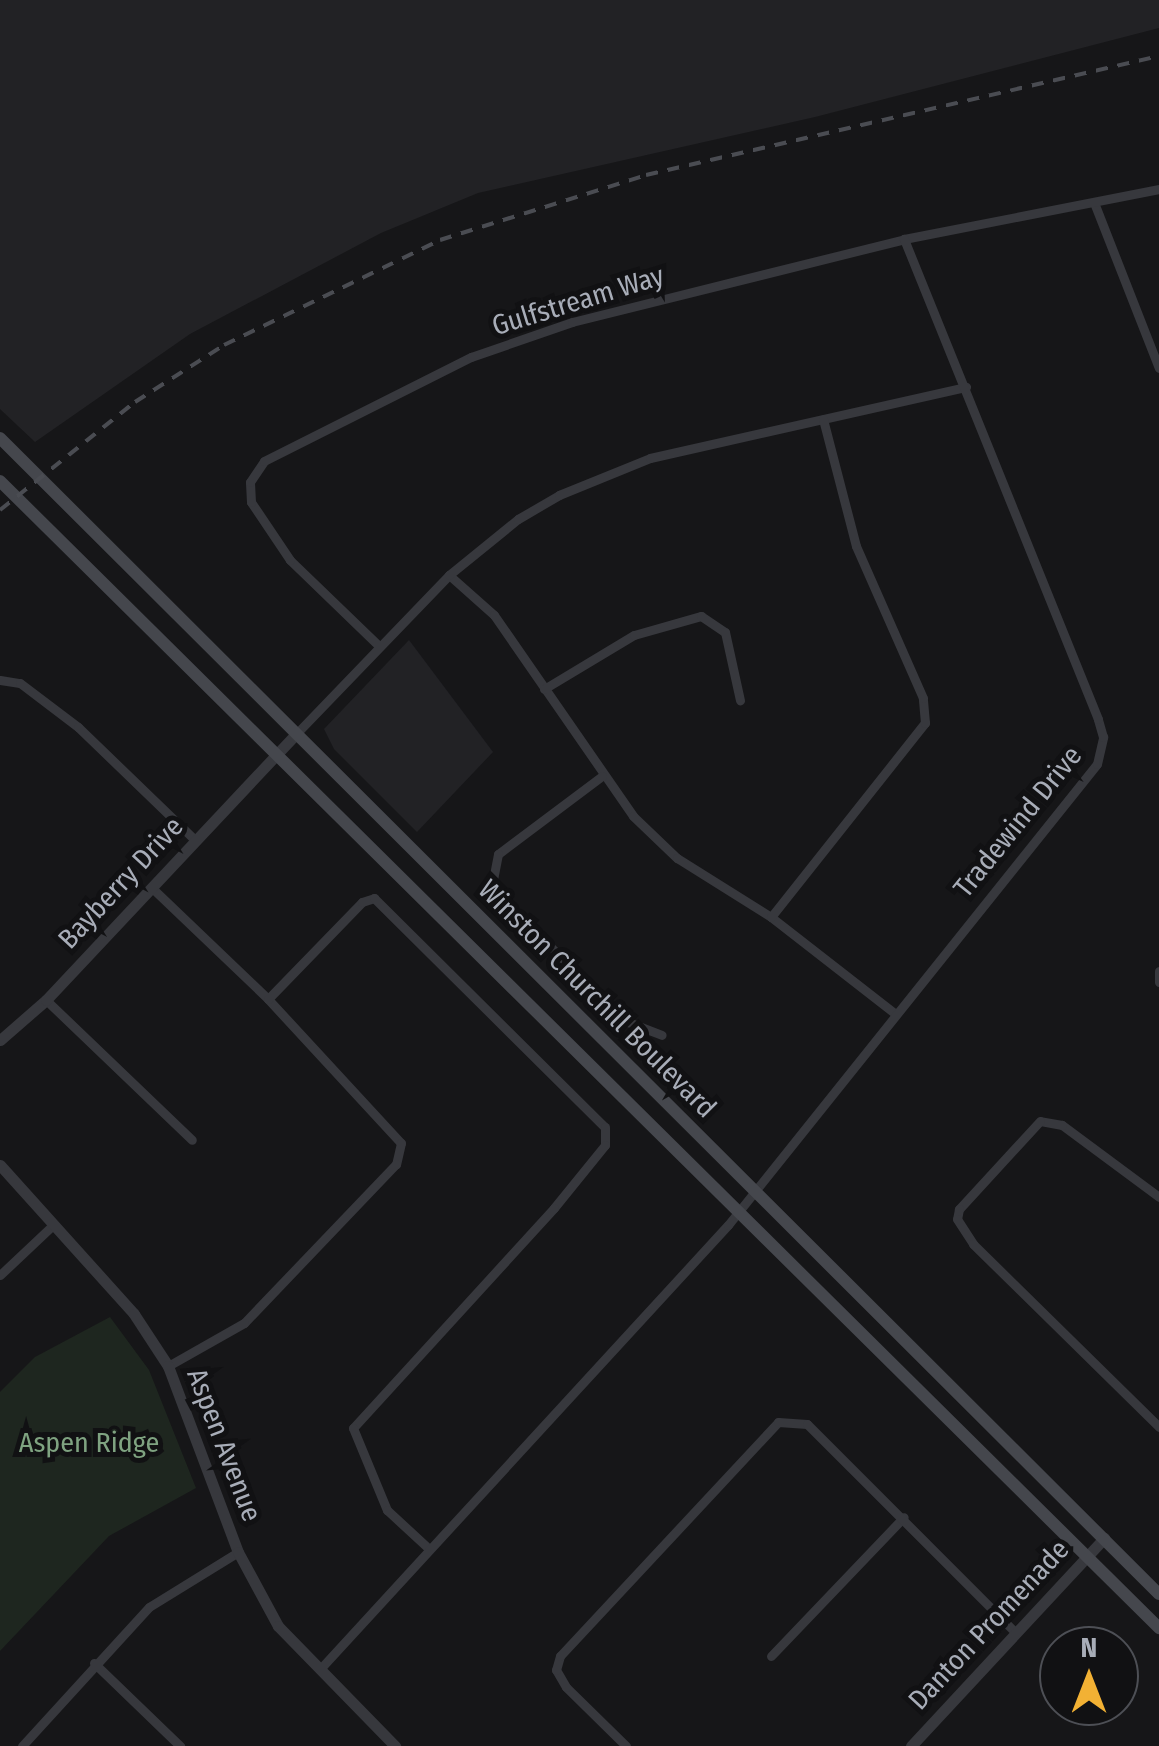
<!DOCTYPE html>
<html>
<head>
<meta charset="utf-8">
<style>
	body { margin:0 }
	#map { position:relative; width:1159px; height:1746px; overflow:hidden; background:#161618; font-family:"Fira Sans Condensed",sans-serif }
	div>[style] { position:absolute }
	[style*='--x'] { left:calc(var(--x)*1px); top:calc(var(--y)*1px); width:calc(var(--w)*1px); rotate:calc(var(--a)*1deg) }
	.built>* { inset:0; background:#222225 }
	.green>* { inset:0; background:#1e261f }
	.minor>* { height:9px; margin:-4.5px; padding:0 4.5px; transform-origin:4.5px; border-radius:4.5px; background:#37383d }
	.tertiary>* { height:11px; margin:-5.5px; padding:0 5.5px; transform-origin:5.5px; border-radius:5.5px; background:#37383d }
	.secondary>* { height:12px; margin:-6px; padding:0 6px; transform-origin:6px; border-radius:6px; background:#45474d }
	.rail>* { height:4px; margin-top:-2px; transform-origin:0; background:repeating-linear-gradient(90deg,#4a4c52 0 12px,transparent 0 22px) }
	span { translate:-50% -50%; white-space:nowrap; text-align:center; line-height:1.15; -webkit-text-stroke:10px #111113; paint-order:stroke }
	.street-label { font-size:28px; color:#a8adb8 }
	.park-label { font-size:28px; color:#7fa381 }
	.north { position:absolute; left:1039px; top:1626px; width:100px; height:100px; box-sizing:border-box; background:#111113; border:2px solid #4d4f55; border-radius:50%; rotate:0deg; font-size:28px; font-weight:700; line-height:40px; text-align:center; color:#a8adb8 }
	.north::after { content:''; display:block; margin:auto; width:35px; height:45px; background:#f2b134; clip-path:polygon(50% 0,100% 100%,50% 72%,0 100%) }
</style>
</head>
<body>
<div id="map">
	<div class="built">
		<div style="clip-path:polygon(0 0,1159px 0,1159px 28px,815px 117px,478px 193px,381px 233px,190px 334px,35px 442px,0 409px)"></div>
		<div style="clip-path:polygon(409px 640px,493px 752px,417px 832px,334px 749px,324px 729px)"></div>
	</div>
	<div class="green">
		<div style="clip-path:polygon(110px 1317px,149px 1370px,196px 1488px,109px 1536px,0 1651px,0 1392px,35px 1357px)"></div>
	</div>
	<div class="minor">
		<div style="--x:1095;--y:205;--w:175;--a:68.6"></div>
		<div style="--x:449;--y:575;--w:60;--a:41.6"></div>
		<div style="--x:494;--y:615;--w:244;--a:55.3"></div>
		<div style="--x:633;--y:816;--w:61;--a:43.7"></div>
		<div style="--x:677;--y:858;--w:111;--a:32.1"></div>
		<div style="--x:771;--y:917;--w:155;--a:37.9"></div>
		<div style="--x:379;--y:646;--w:124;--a:-136"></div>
		<div style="--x:290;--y:560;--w:70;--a:-123.9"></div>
		<div style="--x:251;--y:502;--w:20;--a:-93"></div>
		<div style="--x:250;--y:482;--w:25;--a:-56"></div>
		<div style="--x:264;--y:461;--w:232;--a:-26.7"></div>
		<div style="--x:471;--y:357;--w:107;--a:-19.1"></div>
		<div style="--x:572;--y:322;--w:342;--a:-14"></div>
		<div style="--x:904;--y:239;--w:260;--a:-11.1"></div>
		<div style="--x:0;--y:680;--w:20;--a:9"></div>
		<div style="--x:20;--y:683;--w:73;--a:37.2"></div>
		<div style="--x:78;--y:727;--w:163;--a:44"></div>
		<div style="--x:544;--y:689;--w:105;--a:-31"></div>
		<div style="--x:634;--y:635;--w:70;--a:-15.8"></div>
		<div style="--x:701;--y:616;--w:29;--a:34"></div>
		<div style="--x:725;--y:632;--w:70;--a:77.6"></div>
		<div style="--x:295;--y:735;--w:222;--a:-46.1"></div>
		<div style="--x:449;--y:575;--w:89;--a:-39.1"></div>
		<div style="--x:518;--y:519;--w:48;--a:-30.3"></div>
		<div style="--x:559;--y:495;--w:98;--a:-22.1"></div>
		<div style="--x:650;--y:458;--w:324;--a:-12.7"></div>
		<div style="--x:602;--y:776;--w:130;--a:143.1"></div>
		<div style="--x:498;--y:854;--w:36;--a:101"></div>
		<div style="--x:491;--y:889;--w:191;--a:44.2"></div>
		<div style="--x:628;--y:1022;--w:36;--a:21"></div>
		<div style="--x:151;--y:887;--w:162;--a:43.7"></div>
		<div style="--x:268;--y:999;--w:196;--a:47.3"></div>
		<div style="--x:401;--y:1143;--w:22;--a:103"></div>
		<div style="--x:396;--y:1164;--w:220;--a:133.7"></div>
		<div style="--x:244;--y:1323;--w:87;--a:150.5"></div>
		<div style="--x:771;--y:917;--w:248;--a:-51.6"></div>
		<div style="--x:925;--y:723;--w:25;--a:-95"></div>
		<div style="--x:923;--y:698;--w:166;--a:-113.8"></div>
		<div style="--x:856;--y:546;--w:131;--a:-104.6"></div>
		<div style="--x:1159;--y:971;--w:11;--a:90"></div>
		<div style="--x:268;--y:999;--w:135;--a:-45.9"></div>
		<div style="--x:362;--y:902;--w:13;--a:-18"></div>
		<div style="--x:374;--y:898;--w:325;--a:44.8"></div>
		<div style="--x:605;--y:1127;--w:18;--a:90"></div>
		<div style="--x:605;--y:1145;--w:81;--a:129"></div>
		<div style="--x:554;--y:1208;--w:298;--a:132.4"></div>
		<div style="--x:353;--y:1428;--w:89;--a:67.5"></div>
		<div style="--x:387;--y:1510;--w:56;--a:42.8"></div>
		<div style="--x:46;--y:1000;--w:202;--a:43.8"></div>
		<div style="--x:1159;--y:1197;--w:121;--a:-143.4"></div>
		<div style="--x:1062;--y:1125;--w:22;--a:-170"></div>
		<div style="--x:1040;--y:1121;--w:120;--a:132.6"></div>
		<div style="--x:959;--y:1209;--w:10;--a:101"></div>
		<div style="--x:957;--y:1219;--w:30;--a:57"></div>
		<div style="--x:973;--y:1244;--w:261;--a:44.5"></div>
		<div style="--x:0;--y:1275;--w:71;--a:-43.3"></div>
		<div style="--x:771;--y:1656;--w:192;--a:-46.3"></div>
		<div style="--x:94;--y:1663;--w:120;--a:44"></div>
		<div style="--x:321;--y:1668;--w:602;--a:-47.43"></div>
		<div style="--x:728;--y:1225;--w:590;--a:-51.33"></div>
		<div style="--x:1097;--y:764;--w:28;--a:-77"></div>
		<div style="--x:1103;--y:737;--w:19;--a:-106"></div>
		<div style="--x:1098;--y:719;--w:518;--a:-112.01"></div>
		<div style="--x:22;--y:1746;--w:188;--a:-47.6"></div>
		<div style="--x:149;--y:1607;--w:105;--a:-31.7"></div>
		<div style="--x:626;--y:1746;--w:84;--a:-135.5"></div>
		<div style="--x:566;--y:1687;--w:20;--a:-120"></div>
		<div style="--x:556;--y:1670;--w:15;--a:-74"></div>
		<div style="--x:560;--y:1656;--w:320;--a:-47"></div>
		<div style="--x:778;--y:1422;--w:29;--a:4"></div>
		<div style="--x:807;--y:1424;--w:296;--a:45"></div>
	</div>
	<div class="tertiary">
		<div style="--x:0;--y:1040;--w:61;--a:-41"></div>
		<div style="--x:46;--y:1000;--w:364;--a:-46.8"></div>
		<div style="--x:0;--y:1165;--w:200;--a:48"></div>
		<div style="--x:134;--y:1314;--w:62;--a:56.8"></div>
		<div style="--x:168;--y:1366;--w:199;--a:69.4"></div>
		<div style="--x:238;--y:1552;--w:84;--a:61.6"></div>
		<div style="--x:278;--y:1626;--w:168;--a:45.7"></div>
		<div style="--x:911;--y:1746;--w:284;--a:-47.1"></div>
	</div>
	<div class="secondary">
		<div style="--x:0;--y:438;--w:1637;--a:44.93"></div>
		<div style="--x:0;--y:481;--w:1631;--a:44.7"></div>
	</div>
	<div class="rail">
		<div style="--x:0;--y:510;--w:173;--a:-38.7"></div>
		<div style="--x:135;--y:402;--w:106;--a:-32.6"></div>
		<div style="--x:224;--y:345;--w:240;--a:-25.9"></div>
		<div style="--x:440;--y:240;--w:216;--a:-17.5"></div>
		<div style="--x:646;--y:175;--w:527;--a:-13.06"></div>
	</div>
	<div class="street-label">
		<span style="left:578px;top:301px;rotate:-17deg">Gulfstream Way</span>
		<span style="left:1018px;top:822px;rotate:-51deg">Tradewind Drive</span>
		<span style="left:121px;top:883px;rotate:-47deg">Bayberry Drive</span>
		<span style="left:597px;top:999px;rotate:45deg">Winston Churchill Boulevard</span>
		<span style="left:224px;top:1445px;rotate:69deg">Aspen Avenue</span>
		<span style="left:989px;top:1625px;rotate:-47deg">Danton Promenade</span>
	</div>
	<div class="park-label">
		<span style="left:89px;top:1443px">Aspen Ridge</span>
	</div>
	<div class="north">N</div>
</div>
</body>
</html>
